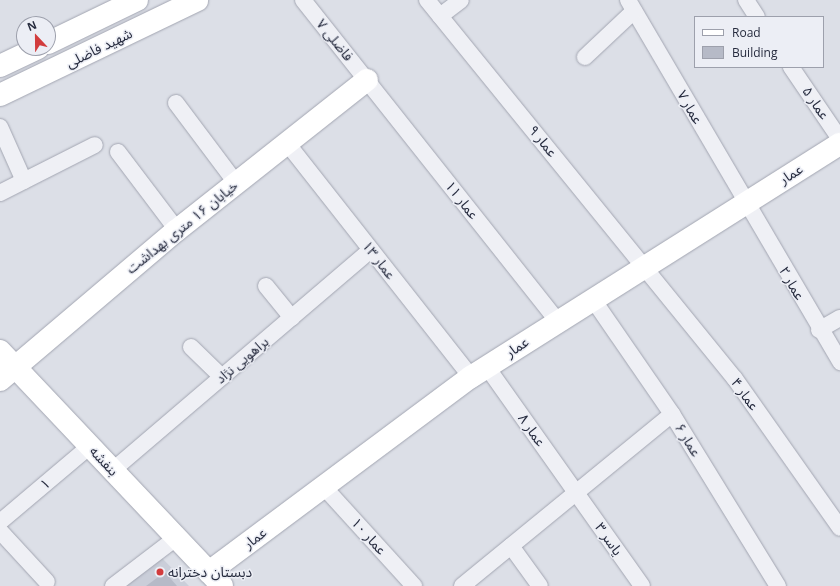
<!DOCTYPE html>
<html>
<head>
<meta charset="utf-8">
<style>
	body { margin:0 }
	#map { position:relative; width:840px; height:586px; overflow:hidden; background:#dcdfe7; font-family:"Open Sans","Noto Sans Arabic",sans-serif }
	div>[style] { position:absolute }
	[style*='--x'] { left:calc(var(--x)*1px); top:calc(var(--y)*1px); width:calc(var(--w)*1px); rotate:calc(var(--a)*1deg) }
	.built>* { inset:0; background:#caced9 }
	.building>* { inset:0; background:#b6bac7 }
	.roads { filter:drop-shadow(0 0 1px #a2a5b1) drop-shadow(0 0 1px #a2a5b1) }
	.street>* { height:16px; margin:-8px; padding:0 8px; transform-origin:8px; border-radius:8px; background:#eff0f5 }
	.secondary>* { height:22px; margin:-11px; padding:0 11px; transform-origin:11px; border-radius:11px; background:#fff }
	.dots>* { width:11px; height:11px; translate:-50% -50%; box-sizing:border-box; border:2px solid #eceef5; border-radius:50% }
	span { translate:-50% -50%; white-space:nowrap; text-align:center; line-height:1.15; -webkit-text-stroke:3px #eceef5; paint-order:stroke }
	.street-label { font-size:14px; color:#262b3e }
	.poi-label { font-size:14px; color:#262b3e }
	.left { translate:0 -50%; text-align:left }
	.legend { position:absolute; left:694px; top:16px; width:130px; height:52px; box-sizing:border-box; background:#eceef5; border:1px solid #9da0ac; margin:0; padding:5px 7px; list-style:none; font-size:12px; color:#262b3e }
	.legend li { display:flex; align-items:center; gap:8px; height:20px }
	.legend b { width:20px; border:1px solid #9da0ac }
	.north { position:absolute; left:16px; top:16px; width:40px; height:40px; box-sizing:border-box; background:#eceef5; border:1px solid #9da0ac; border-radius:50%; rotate:338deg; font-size:11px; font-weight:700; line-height:16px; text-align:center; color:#262b3e }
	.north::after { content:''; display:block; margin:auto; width:14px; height:18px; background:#d23c3d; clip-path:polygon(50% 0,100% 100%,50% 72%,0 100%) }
</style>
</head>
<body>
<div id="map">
	<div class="built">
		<div style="clip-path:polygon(162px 558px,189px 586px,126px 586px)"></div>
	</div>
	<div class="building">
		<div style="clip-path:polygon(165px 572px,177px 586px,146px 586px)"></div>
	</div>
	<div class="roads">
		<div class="street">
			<div style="--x:303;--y:0;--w:409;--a:51.6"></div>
			<div style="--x:427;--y:0;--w:488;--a:50.9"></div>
			<div style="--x:735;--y:379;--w:182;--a:54.8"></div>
			<div style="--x:628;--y:0;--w:420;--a:59.6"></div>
			<div style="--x:746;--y:0;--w:20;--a:57"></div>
			<div style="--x:440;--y:16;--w:26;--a:-37"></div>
			<div style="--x:585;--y:57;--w:67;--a:-43.2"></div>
			<div style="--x:791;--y:67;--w:87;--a:55.8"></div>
			<div style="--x:176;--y:103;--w:100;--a:53.1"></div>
			<div style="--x:0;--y:127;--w:59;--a:66"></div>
			<div style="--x:287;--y:143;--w:298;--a:51.8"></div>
			<div style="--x:118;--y:152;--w:98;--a:52.9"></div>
			<div style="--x:0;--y:193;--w:106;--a:-26.8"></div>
			<div style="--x:266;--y:286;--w:41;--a:50.9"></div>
			<div style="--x:592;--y:298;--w:141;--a:55.4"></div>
			<div style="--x:672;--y:414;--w:202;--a:58.4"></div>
			<div style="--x:819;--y:330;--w:24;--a:-30"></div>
			<div style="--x:191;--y:347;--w:43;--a:44.1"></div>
			<div style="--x:487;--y:367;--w:268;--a:54.7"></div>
			<div style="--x:113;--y:470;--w:339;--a:-40.5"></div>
			<div style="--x:324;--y:487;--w:134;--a:47.7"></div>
			<div style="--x:0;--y:522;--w:118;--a:-40.2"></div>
			<div style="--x:0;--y:531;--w:69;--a:47.3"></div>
			<div style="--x:511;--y:546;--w:49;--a:54.1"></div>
			<div style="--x:113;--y:586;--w:79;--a:-37.3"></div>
			<div style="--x:462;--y:586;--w:271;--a:-39.3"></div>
		</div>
		<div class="secondary">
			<div style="--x:48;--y:43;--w:99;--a:-25.8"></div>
			<div style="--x:0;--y:66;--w:42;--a:-25.3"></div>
			<div style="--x:0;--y:95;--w:219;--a:-25.7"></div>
			<div style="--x:0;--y:351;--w:323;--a:46.6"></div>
			<div style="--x:0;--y:380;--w:232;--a:-40.3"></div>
			<div style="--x:177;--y:230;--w:242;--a:-38.3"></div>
			<div style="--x:209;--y:572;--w:327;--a:-36.7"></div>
			<div style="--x:471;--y:377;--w:436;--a:-32.3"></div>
		</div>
	</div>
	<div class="dots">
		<div style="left:160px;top:572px;background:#d23c3d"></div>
	</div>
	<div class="street-label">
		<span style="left:335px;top:40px;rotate:51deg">فاضلی ۷</span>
		<span style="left:99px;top:48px;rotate:-26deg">شهید فاضلی</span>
		<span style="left:816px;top:103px;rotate:56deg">عمار ۵</span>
		<span style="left:690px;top:107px;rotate:60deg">عمار ۷</span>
		<span style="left:543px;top:141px;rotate:51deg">عمار ۹</span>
		<span style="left:791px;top:174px;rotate:-32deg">عمار</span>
		<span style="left:462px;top:200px;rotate:52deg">عمار ۱۱</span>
		<span style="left:182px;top:227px;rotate:-39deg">خیابان ۱۶ متری بهداشت</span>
		<span style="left:379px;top:260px;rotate:52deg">عمار ۱۳</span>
		<span style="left:792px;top:283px;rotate:60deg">عمار ۲</span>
		<span style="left:517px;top:347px;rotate:-34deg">عمار</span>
		<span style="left:242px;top:360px;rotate:-40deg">براهویی نژاد</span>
		<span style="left:745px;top:394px;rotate:54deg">عمار ۴</span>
		<span style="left:532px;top:430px;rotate:55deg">عمار ۸</span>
		<span style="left:688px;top:440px;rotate:58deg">عمار ۶</span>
		<span style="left:104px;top:461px;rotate:47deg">بنفشه</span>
		<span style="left:45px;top:484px;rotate:-40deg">۱</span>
		<span style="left:369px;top:536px;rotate:48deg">عمار ۱۰</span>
		<span style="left:255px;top:538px;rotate:-37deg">عمار</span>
		<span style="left:609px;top:539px;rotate:55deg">یاسر ۳</span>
	</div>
	<div class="poi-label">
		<span class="left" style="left:168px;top:572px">دبستان دخترانه</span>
	</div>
	<ul class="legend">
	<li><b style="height:5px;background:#fff"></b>Road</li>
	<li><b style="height:11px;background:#b6bac7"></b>Building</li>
	</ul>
	<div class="north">N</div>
</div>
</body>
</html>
